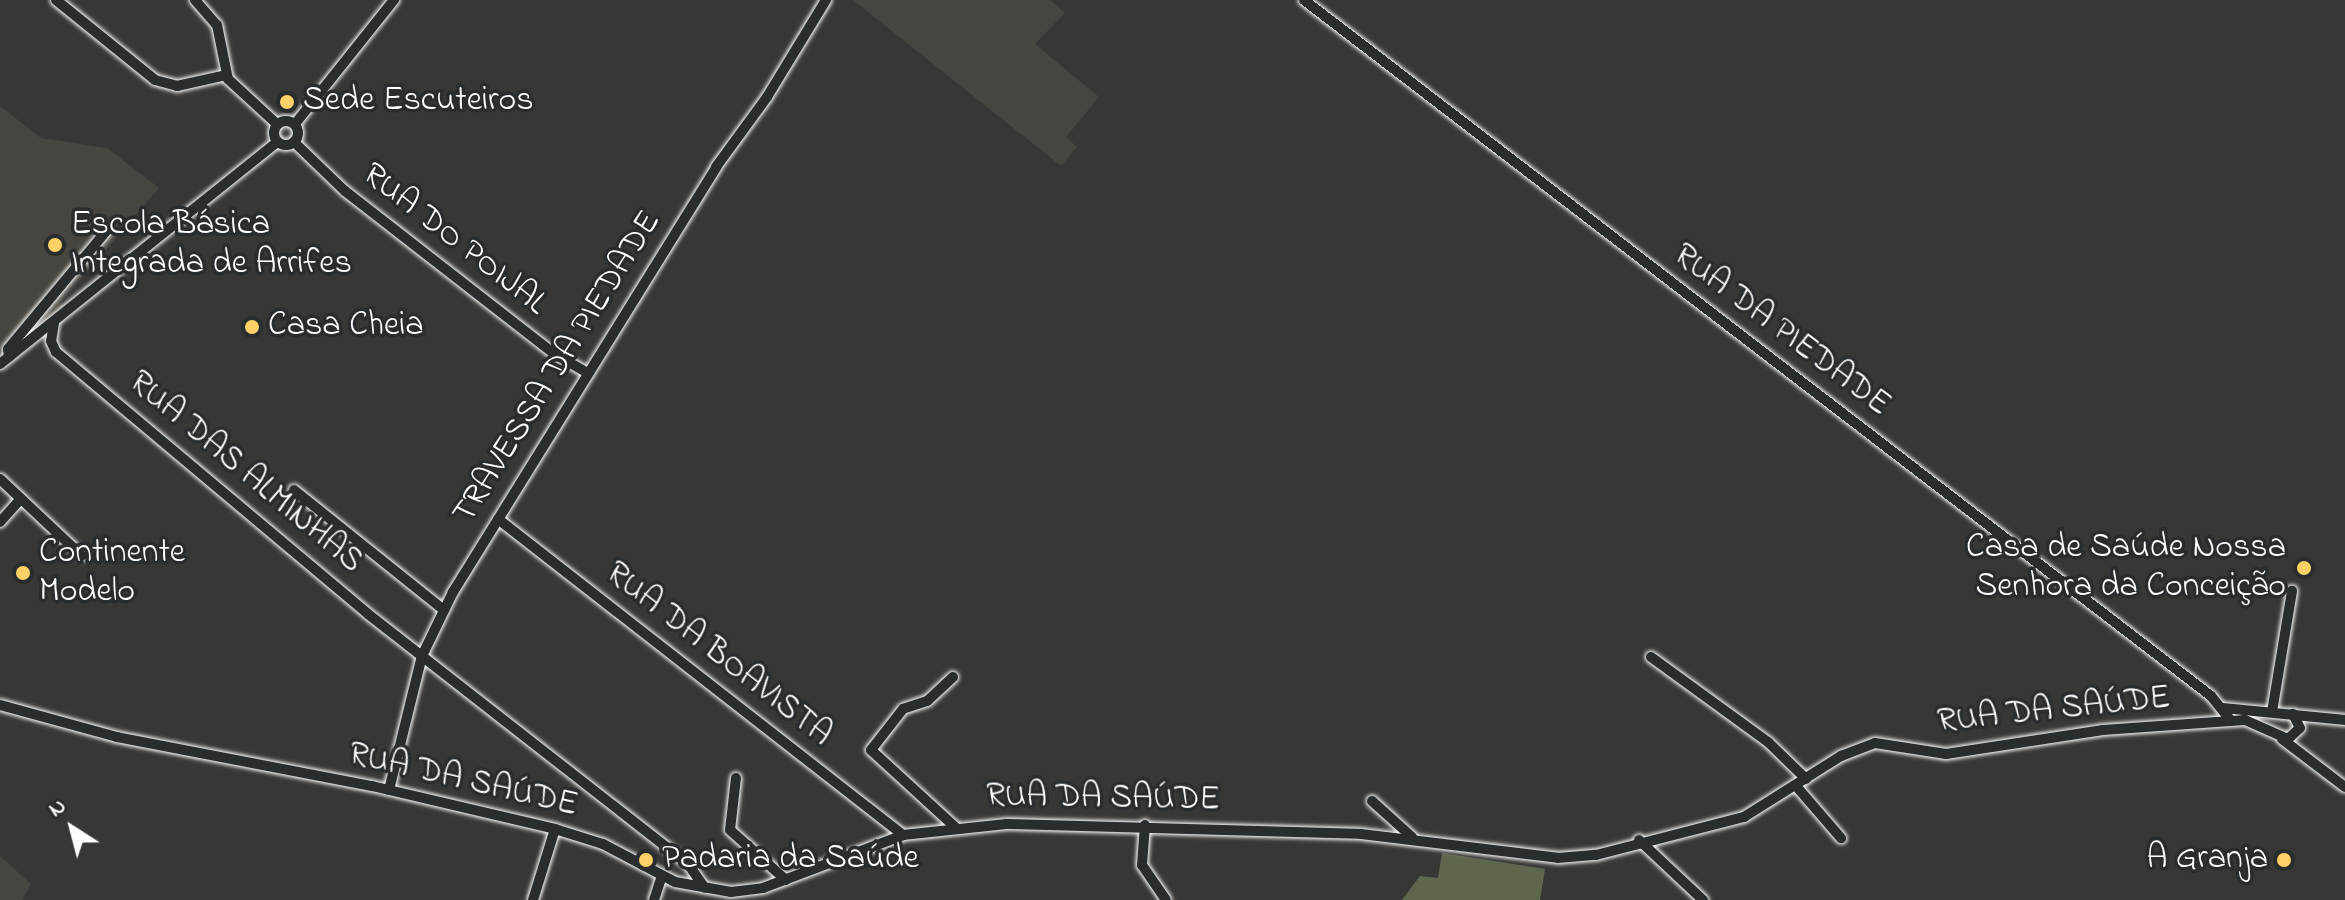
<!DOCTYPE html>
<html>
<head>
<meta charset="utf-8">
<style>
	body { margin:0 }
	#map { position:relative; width:2345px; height:900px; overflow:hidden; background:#373836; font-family:"Indie Flower",sans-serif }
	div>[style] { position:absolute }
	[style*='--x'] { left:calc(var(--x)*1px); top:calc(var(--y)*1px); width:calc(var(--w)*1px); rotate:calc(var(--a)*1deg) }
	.built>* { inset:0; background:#47453f }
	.green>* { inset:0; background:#5e674e }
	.roads { filter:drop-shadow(0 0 2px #fff) drop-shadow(0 0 2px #fff) }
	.minor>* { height:10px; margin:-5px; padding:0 5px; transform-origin:5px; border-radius:5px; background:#2a2d2e }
	.minor>.ring { margin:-5px; padding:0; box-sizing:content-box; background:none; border:10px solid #2a2d2e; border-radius:50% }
	.dots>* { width:22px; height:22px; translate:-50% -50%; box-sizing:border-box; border:4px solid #2a2d2e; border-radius:50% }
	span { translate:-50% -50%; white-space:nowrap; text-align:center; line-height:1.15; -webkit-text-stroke:7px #2a2d2e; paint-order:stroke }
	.poi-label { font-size:34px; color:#fff }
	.left { translate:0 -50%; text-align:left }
	.right { translate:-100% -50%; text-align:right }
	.street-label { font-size:34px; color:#fff }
	.north { position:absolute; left:32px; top:788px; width:80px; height:80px; -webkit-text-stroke:6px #2a2d2e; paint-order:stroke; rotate:324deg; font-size:22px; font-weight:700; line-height:32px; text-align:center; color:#fff }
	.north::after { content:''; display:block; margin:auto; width:28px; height:36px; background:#fff; clip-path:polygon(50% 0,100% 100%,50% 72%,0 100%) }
</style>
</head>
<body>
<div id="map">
	<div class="built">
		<div style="clip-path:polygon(853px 0,1050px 0,1065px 13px,1035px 44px,1099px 97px,1066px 137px,1077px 147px,1061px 166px)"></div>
		<div style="clip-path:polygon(0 106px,41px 138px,107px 148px,159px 188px,61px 302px,65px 307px,38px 329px,27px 322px,0 351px)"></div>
		<div style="clip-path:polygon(0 856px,31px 884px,22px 900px,0 900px)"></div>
	</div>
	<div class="green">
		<div style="clip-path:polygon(1442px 853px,1545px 869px,1540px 900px,1402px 900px,1420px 876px,1438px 878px)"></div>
	</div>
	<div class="roads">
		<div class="minor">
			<div style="--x:56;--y:0;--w:127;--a:38.9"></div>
			<div style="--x:155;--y:80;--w:23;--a:15"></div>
			<div style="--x:177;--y:86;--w:50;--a:-12.7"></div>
			<div style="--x:195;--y:0;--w:33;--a:49"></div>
			<div style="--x:217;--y:25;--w:55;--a:78.5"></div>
			<div style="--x:228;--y:79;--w:67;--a:42.6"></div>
			<div style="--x:1304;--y:0;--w:1143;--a:37.5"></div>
			<div style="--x:2211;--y:696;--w:32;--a:51"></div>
			<div class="ring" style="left:274px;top:121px;width:14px;height:14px"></div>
			<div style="--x:295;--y:124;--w:159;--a:-51.4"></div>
			<div style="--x:294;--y:142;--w:71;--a:43.9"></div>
			<div style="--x:345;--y:191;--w:264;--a:37.9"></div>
			<div style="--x:553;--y:353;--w:39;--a:30"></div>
			<div style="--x:54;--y:323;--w:18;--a:99"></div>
			<div style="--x:51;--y:341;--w:12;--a:66"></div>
			<div style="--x:56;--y:352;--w:407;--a:40"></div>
			<div style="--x:368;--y:614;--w:406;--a:38"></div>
			<div style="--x:688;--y:864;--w:29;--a:55"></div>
			<div style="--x:9;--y:357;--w:8;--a:-97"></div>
			<div style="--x:8;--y:349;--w:156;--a:-50.2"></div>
			<div style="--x:0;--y:364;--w:355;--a:-38.7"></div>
			<div style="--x:0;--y:479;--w:112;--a:43.2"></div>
			<div style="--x:294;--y:490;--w:192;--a:38.7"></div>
			<div style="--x:498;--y:519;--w:514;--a:37.96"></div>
			<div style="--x:0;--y:522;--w:31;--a:-48"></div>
			<div style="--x:1651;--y:657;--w:145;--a:36"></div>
			<div style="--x:1768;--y:742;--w:53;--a:44.2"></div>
			<div style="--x:953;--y:677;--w:35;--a:137"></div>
			<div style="--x:927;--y:701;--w:25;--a:162"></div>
			<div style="--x:903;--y:709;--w:52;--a:128"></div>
			<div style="--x:871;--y:750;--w:114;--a:42.5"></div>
			<div style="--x:0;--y:705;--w:121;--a:15.3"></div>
			<div style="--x:117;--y:737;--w:260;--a:10.9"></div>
			<div style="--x:372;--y:786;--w:188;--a:13.2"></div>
			<div style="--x:555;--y:829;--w:50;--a:17.4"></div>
			<div style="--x:603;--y:844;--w:81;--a:27.8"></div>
			<div style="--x:675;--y:882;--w:57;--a:10.1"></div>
			<div style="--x:731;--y:892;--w:32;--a:-7"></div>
			<div style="--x:763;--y:888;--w:150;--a:-20.7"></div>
			<div style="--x:903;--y:835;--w:104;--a:-6.1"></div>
			<div style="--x:1006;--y:824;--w:355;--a:1.6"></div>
			<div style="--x:1361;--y:834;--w:198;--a:6.9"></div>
			<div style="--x:1558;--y:858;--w:38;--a:-5"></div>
			<div style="--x:1596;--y:855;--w:153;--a:-14.4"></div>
			<div style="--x:1744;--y:817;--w:115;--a:-32.2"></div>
			<div style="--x:1841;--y:756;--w:36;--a:-21"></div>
			<div style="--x:1875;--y:743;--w:72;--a:8.8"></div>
			<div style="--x:1946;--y:754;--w:159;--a:-8.7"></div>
			<div style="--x:2103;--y:730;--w:142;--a:-4"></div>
			<div style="--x:2245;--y:720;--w:47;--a:23.8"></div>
			<div style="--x:2288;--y:739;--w:16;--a:-43"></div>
			<div style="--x:2300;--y:728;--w:16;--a:-117"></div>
			<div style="--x:2223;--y:708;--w:123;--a:5.6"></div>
			<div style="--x:2272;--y:712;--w:123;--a:-80.6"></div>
			<div style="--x:2282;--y:739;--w:79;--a:37.3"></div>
			<div style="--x:736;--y:778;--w:52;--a:96.6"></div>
			<div style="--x:730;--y:830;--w:75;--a:41.8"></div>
			<div style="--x:1796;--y:786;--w:69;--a:49.1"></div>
			<div style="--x:389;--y:790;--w:138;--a:-76.2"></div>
			<div style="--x:422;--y:656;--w:71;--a:-64.2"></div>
			<div style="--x:453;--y:592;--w:500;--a:-58.2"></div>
			<div style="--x:716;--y:167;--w:87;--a:-53.9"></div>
			<div style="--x:767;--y:97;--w:114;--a:-58.7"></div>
			<div style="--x:1372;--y:801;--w:54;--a:42"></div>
			<div style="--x:1145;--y:825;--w:40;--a:94.3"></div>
			<div style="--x:1142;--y:865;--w:42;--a:55.6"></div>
			<div style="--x:1639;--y:840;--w:88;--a:43.2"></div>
			<div style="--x:533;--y:900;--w:74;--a:-72.8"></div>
			<div style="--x:654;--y:900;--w:25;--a:-72"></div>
		</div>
	</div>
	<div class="dots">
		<div style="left:287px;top:102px;background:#ffd166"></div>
		<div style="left:55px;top:245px;background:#ffd166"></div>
		<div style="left:252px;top:327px;background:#ffd166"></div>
		<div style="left:2304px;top:568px;background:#ffd166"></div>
		<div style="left:23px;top:573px;background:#ffd166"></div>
		<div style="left:646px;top:860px;background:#ffd166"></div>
		<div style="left:2284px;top:860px;background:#ffd166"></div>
	</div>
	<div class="poi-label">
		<span class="left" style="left:303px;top:102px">Sede Escuteiros</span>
		<span class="left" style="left:71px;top:245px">Escola Básica<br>Integrada de Arrifes</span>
		<span class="left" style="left:268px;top:327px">Casa Cheia</span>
		<span class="right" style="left:2286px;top:568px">Casa de Saúde Nossa<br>Senhora da Conceição</span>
		<span class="left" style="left:39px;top:573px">Continente<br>Modelo</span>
		<span class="left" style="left:662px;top:860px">Padaria da Saúde</span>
		<span class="right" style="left:2268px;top:860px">A Granja</span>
	</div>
	<div class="street-label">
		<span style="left:454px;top:240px;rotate:38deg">RUA DO POIJAL</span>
		<span style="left:1781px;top:331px;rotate:37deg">RUA DA PIEDADE</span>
		<span style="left:558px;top:368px;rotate:-58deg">TRAVESSA DA PIEDADE</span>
		<span style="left:245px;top:473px;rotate:40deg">RUA DAS ALMINHAS</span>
		<span style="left:718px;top:655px;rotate:38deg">RUA DA BOAVISTA</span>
		<span style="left:2054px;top:711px;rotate:-6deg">RUA DA SAÚDE</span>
		<span style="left:463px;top:781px;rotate:13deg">RUA DA SAÚDE</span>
		<span style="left:1103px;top:799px;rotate:1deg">RUA DA SAÚDE</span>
	</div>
	<div class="north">N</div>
</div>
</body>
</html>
